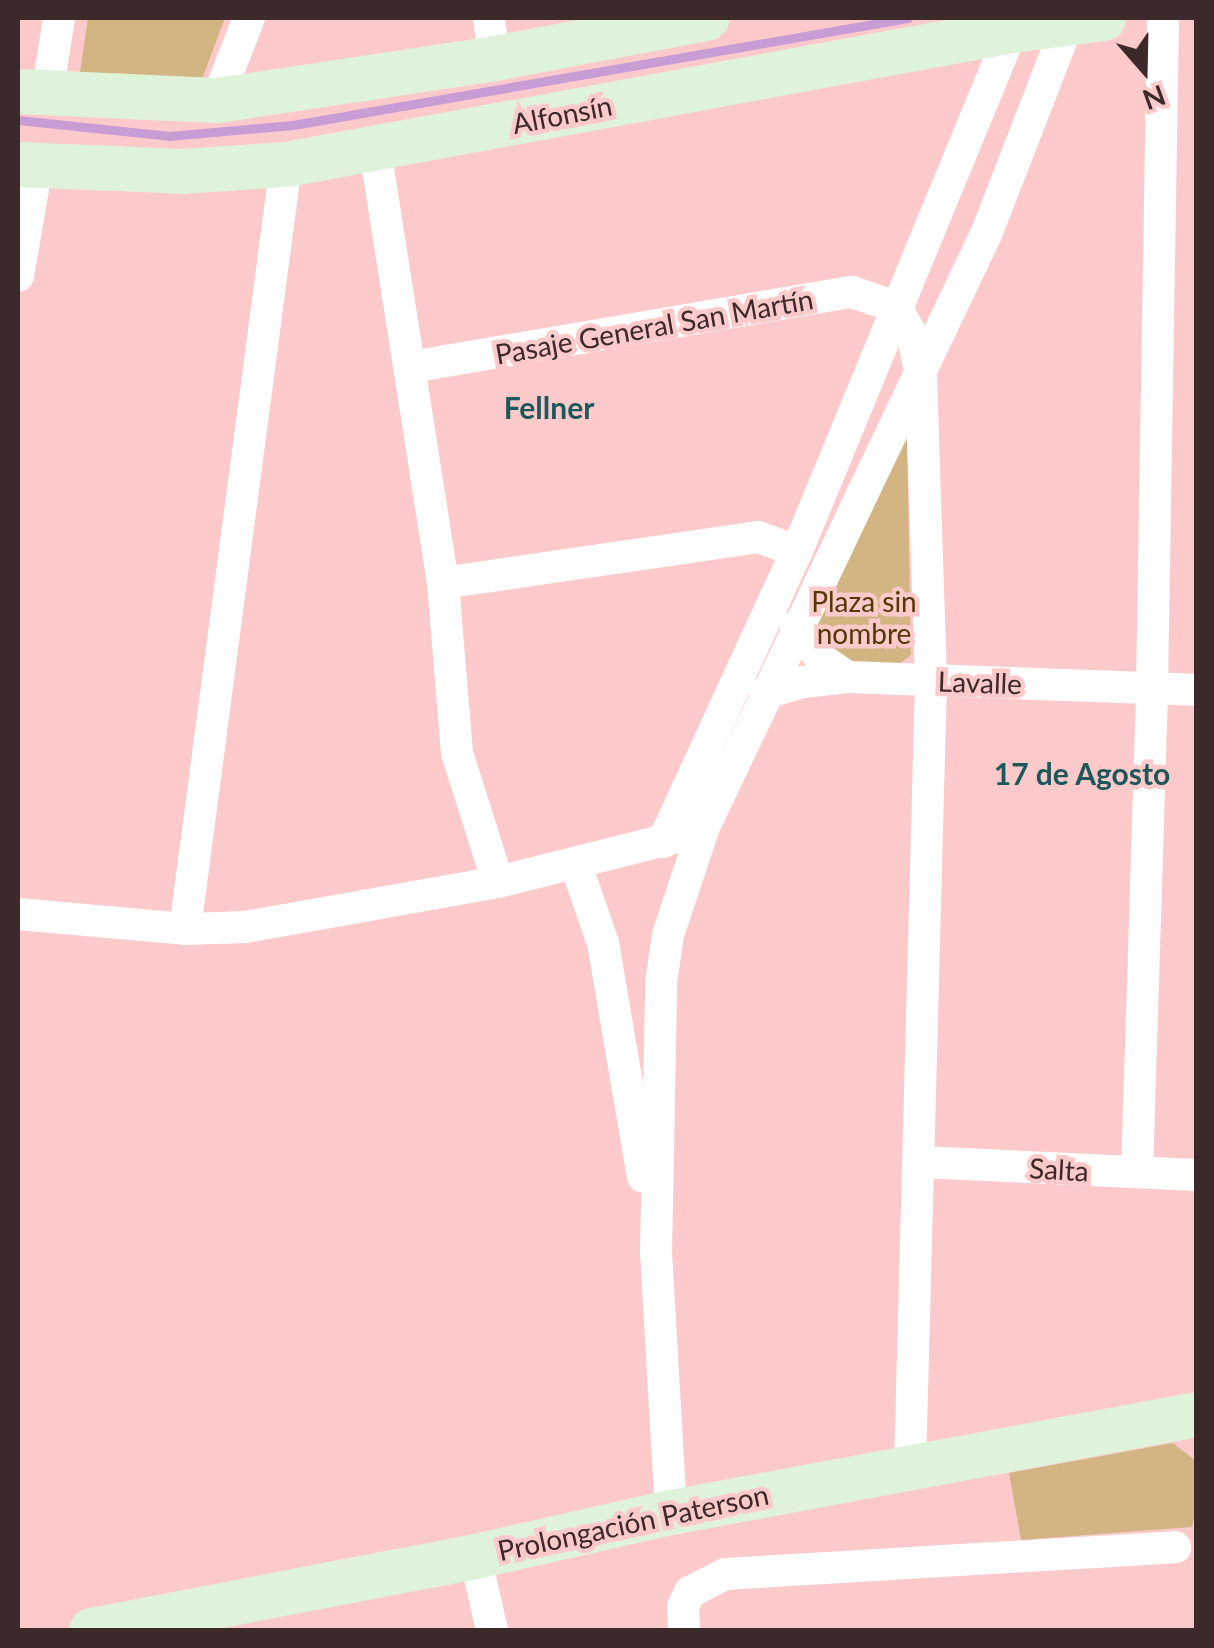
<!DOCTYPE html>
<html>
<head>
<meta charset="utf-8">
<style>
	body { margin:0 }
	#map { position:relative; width:1214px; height:1648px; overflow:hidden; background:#fccaca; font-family:Lato,sans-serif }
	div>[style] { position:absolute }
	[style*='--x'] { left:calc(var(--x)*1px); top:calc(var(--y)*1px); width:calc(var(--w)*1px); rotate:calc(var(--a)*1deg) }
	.green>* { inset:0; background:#d3b584 }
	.stream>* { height:9px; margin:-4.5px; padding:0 4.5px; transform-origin:4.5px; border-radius:4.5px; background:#c89cd4 }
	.street>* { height:32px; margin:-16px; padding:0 16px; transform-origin:16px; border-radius:16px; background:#fff }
	.secondary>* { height:45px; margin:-22.5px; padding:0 22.5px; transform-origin:22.5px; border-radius:22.5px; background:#dff3da }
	span { translate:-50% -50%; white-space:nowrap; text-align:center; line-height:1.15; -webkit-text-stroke:9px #fccaca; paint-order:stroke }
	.street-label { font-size:28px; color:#3c2929 }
	.park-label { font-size:28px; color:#523802 }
	.neighbourhood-label { font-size:30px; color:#1c585a; font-weight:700 }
	.frame { position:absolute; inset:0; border:20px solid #3c2929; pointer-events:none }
	.north { position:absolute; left:1094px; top:20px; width:100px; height:100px; -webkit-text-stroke:8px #fccaca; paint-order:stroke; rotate:160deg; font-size:28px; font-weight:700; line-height:40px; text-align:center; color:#3c2929 }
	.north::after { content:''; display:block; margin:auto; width:35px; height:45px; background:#3c2929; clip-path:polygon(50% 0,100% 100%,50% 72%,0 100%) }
</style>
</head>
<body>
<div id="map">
	<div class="green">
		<div style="clip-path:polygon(88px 18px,225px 18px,198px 90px,78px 85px)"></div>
		<div style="clip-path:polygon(907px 439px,911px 655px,899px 664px,848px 661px,817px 635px,815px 615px)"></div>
		<div style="clip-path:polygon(1173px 1443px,1196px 1461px,1196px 1510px,1192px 1527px,1021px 1540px,1009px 1473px)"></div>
	</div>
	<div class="stream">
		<div style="--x:18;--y:120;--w:152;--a:6"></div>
		<div style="--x:169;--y:136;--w:124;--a:-5.1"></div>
		<div style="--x:293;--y:125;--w:624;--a:-9.87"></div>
	</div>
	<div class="street">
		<div style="--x:489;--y:18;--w:40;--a:82.9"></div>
		<div style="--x:47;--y:95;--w:78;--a:-81.1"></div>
		<div style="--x:217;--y:100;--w:88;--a:-68.7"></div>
		<div style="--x:375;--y:149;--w:439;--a:81.1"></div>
		<div style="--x:443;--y:583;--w:171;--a:85.3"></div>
		<div style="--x:457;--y:753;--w:135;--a:72.4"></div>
		<div style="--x:18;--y:276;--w:112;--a:-80.2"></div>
		<div style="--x:411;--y:367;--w:447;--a:-9.7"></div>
		<div style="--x:852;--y:292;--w:46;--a:18.8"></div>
		<div style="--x:896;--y:307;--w:35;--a:61"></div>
		<div style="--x:913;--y:338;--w:40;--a:78"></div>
		<div style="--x:921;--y:377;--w:303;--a:88.1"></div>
		<div style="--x:931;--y:680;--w:787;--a:91.53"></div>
		<div style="--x:443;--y:583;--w:318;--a:-8.3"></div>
		<div style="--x:758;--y:537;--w:41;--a:19.7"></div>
		<div style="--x:796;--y:626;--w:41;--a:52.9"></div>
		<div style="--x:821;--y:659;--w:32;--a:34"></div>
		<div style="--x:765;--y:693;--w:40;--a:-16"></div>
		<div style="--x:803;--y:682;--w:45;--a:-6.3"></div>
		<div style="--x:848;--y:677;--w:348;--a:2.1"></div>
		<div style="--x:663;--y:842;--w:320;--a:-65.3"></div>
		<div style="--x:797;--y:551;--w:564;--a:-67.58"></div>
		<div style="--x:576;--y:865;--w:83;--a:70.9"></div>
		<div style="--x:603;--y:943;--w:237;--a:80.3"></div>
		<div style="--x:18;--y:914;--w:168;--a:5.1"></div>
		<div style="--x:185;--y:929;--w:60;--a:-1.9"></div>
		<div style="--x:245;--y:927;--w:257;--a:-10.1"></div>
		<div style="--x:498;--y:882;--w:189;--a:-14.1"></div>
		<div style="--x:185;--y:929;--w:772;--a:-82.48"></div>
		<div style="--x:921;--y:1162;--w:275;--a:2.7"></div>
		<div style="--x:1137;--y:1172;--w:484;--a:-88.2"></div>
		<div style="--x:1152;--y:688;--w:670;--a:-89.06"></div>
		<div style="--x:671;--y:1512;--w:258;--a:-93.3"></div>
		<div style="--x:656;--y:1254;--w:271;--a:-88.9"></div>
		<div style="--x:661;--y:983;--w:49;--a:-81.7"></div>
		<div style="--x:668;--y:935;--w:114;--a:-71.6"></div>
		<div style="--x:704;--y:827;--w:659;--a:-64.56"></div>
		<div style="--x:987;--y:232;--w:224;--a:-68.8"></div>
		<div style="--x:475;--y:1556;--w:76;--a:77.1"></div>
		<div style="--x:684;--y:1630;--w:23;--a:-92"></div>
		<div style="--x:683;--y:1607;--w:17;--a:-65"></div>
		<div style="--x:690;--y:1592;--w:39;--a:-27"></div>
		<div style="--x:725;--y:1574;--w:451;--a:-3.4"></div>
	</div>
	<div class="secondary">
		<div style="--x:18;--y:91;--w:199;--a:2.6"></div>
		<div style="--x:217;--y:100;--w:280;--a:-8.6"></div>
		<div style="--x:494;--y:58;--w:216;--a:-10.7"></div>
		<div style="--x:18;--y:164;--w:164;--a:2.4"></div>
		<div style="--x:182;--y:171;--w:104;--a:-3.9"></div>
		<div style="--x:286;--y:164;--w:738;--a:-10.46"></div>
		<div style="--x:1012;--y:30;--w:92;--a:-7.5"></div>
		<div style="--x:91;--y:1630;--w:391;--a:-10.9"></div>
		<div style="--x:475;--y:1556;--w:201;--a:-12.7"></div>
		<div style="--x:671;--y:1512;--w:534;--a:-10.57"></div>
	</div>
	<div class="street-label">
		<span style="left:562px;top:114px;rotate:-11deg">Alfonsín</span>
		<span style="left:654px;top:326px;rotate:-10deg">Pasaje General San Martín</span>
		<span style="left:980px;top:682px;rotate:2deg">Lavalle</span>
		<span style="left:1059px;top:1169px;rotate:3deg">Salta</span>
		<span style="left:633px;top:1522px;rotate:-12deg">Prolongación Paterson</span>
	</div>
	<div class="park-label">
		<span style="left:864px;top:617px">Plaza sin<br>nombre</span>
	</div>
	<div class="neighbourhood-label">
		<span style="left:549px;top:407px">Fellner</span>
		<span style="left:1082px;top:773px">17 de Agosto</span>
	</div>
	<div class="frame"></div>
	<div class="north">N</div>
</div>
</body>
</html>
